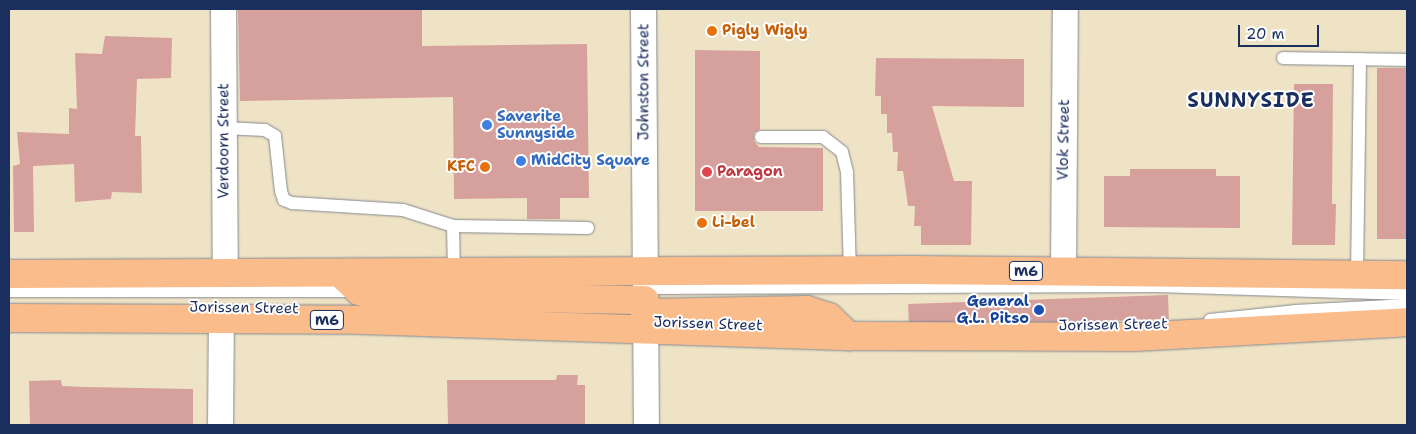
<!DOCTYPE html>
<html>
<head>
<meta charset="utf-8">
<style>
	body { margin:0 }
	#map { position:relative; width:1416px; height:434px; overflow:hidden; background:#efe3c5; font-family:"Shantell Sans",sans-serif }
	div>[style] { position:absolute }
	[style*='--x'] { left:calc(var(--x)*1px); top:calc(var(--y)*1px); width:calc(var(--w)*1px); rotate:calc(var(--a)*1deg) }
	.building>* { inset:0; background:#d6a09d; transform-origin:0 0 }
	.roads { filter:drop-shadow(0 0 1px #858992) drop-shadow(0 0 1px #858992) }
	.lane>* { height:12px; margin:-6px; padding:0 6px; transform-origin:6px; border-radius:6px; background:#fff }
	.street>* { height:25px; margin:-12.5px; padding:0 12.5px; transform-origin:12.5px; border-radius:12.5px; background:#fff }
	.primary>* { height:28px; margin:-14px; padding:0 14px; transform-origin:14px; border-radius:14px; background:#fabc8b }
	.dots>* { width:14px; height:14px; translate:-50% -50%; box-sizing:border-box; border:2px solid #fff; border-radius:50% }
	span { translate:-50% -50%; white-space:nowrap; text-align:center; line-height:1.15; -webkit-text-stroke:4px #fff; paint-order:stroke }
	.shield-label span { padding:1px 4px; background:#fff; border:1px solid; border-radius:4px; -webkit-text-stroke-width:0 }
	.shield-label { font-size:14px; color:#1b2f5e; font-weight:700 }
	.food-label { font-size:15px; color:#c56008; font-weight:700 }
	.left { translate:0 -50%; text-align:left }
	.right { translate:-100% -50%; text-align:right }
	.street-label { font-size:15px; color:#1b2f5e }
	.shop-label { font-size:15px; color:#366cbe; font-weight:700 }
	.health-label { font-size:15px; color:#be3a42; font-weight:700 }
	.transit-label { font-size:15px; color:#164399; font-weight:700 }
	.district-label { font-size:20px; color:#1b2f5e; font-weight:700; letter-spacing:1px }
	.frame { position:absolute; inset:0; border:10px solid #1b2f5e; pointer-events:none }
	.scale { position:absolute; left:1238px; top:25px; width:81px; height:22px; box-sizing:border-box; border:2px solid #1b2f5e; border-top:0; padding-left:6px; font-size:15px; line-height:18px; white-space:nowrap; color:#1b2f5e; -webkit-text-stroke:4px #fff; paint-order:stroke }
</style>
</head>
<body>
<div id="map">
	<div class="building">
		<div style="clip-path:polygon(238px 9px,422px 9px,422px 46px,587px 44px,589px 198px,560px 198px,560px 219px,527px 219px,527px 198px,454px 199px,453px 97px,240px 101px)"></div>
		<div style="clip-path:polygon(105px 36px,172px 38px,171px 78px,137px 79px,135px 136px,141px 136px,142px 193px,112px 192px,111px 199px,75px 202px,74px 164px,33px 166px,34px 232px,14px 232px,13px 166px,20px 164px,17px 132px,69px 134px,69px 108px,77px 109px,75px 53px,102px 54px)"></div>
		<div style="clip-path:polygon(695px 50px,760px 51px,760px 129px,754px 133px,754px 141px,759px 147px,823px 148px,823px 211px,695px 211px)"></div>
		<div style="clip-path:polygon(876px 58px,1024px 59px,1024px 107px,932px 106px,954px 181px,972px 181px,971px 245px,921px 245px,921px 226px,914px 226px,915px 206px,908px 206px,903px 171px,897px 171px,898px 152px,893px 152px,892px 133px,887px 133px,887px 114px,881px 114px,881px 96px,875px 96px)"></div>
		<div style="left:1377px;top:68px;width:30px;height:171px"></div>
		<div style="clip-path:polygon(1294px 84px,1333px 84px,1332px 204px,1336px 204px,1335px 245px,1292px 245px)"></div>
		<div style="clip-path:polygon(1130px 169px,1216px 169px,1216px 176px,1240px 176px,1240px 228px,1104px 227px,1104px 176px,1130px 176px)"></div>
		<div style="left:1168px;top:295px;width:24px;height:260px;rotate:88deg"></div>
		<div style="clip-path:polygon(557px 375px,578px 375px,577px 385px,585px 385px,585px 425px,448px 425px,447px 380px,556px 380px)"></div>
		<div style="clip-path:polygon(61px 380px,62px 386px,86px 387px,193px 389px,193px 425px,30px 425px,29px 381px)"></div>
	</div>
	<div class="roads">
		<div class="lane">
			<div style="--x:1283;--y:58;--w:124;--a:0.9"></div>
			<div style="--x:224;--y:128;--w:41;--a:2.8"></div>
			<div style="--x:265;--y:130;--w:12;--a:31"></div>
			<div style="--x:275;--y:136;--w:55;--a:83.8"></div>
			<div style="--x:281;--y:191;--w:9;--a:72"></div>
			<div style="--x:284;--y:200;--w:9;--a:21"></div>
			<div style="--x:292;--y:203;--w:111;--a:3.6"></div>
			<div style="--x:403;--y:210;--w:52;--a:17.7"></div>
			<div style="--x:453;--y:226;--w:135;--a:0.8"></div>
			<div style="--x:761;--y:137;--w:62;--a:0"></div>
			<div style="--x:823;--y:137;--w:24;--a:38"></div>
			<div style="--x:842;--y:152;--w:21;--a:76"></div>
			<div style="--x:847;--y:172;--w:99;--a:88.3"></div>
			<div style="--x:453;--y:226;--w:48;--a:88.8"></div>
			<div style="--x:1357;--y:275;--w:216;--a:-89.2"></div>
			<div style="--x:641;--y:288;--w:515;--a:-0.22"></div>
			<div style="--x:1156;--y:286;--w:251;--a:1.8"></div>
			<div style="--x:9;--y:291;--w:347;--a:0"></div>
			<div style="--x:1210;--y:320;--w:85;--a:-6"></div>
			<div style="--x:1295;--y:311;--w:112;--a:-3.1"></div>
		</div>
		<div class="street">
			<div style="--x:223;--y:9;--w:265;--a:89.6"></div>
			<div style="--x:643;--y:9;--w:416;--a:89.6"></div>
			<div style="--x:1063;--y:272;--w:263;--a:-89.6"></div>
			<div style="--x:220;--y:425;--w:106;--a:-89.5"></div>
		</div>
		<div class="primary">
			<div style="--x:9;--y:274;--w:903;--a:-0.25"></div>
			<div style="--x:912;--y:270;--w:495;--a:0.6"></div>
			<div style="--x:341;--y:274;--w:25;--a:43"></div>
			<div style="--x:359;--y:291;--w:15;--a:16"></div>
			<div style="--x:373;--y:295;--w:272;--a:1.1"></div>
			<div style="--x:645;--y:313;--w:162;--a:-1.1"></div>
			<div style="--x:807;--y:310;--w:23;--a:18"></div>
			<div style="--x:829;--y:317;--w:28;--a:44"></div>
			<div style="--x:9;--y:318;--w:353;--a:0.3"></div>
			<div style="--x:362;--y:320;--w:487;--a:1.9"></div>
			<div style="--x:849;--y:336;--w:285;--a:0.2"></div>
			<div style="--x:1134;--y:337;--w:273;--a:-3.1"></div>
		</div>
	</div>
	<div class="dots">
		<div style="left:712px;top:31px;background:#e8710a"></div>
		<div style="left:487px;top:125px;background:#3f7fe0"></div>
		<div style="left:521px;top:161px;background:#3f7fe0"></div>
		<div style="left:485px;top:167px;background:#e8710a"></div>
		<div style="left:707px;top:172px;background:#e0444e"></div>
		<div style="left:702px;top:223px;background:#e8710a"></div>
		<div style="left:1039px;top:310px;background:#1a4fb4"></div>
	</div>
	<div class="shield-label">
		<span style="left:1026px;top:271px">M6</span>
		<span style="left:327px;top:320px">M6</span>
	</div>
	<div class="food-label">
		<span class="left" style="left:722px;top:31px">Pigly Wigly</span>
		<span class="right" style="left:475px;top:167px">KFC</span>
		<span class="left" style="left:712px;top:223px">Li-bel</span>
	</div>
	<div class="street-label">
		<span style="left:644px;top:82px;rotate:-90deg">Johnston Street</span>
		<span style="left:1064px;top:140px;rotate:-89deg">Vlok Street</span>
		<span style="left:224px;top:141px;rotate:-90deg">Verdoorn Street</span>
		<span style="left:244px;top:308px;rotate:1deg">Jorissen Street</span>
		<span style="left:708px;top:324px;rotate:2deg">Jorissen Street</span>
		<span style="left:1113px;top:325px;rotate:-1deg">Jorissen Street</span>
	</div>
	<div class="shop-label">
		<span class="left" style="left:497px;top:125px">Saverite<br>Sunnyside</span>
		<span class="left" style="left:531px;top:161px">MidCity Square</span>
	</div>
	<div class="health-label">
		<span class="left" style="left:717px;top:172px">Paragon</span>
	</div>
	<div class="transit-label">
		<span class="right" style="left:1029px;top:310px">General<br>G.L. Pitso</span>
	</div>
	<div class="district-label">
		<span style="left:1251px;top:100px">SUNNYSIDE</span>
	</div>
	<div class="frame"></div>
	<div class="scale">20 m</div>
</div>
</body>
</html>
